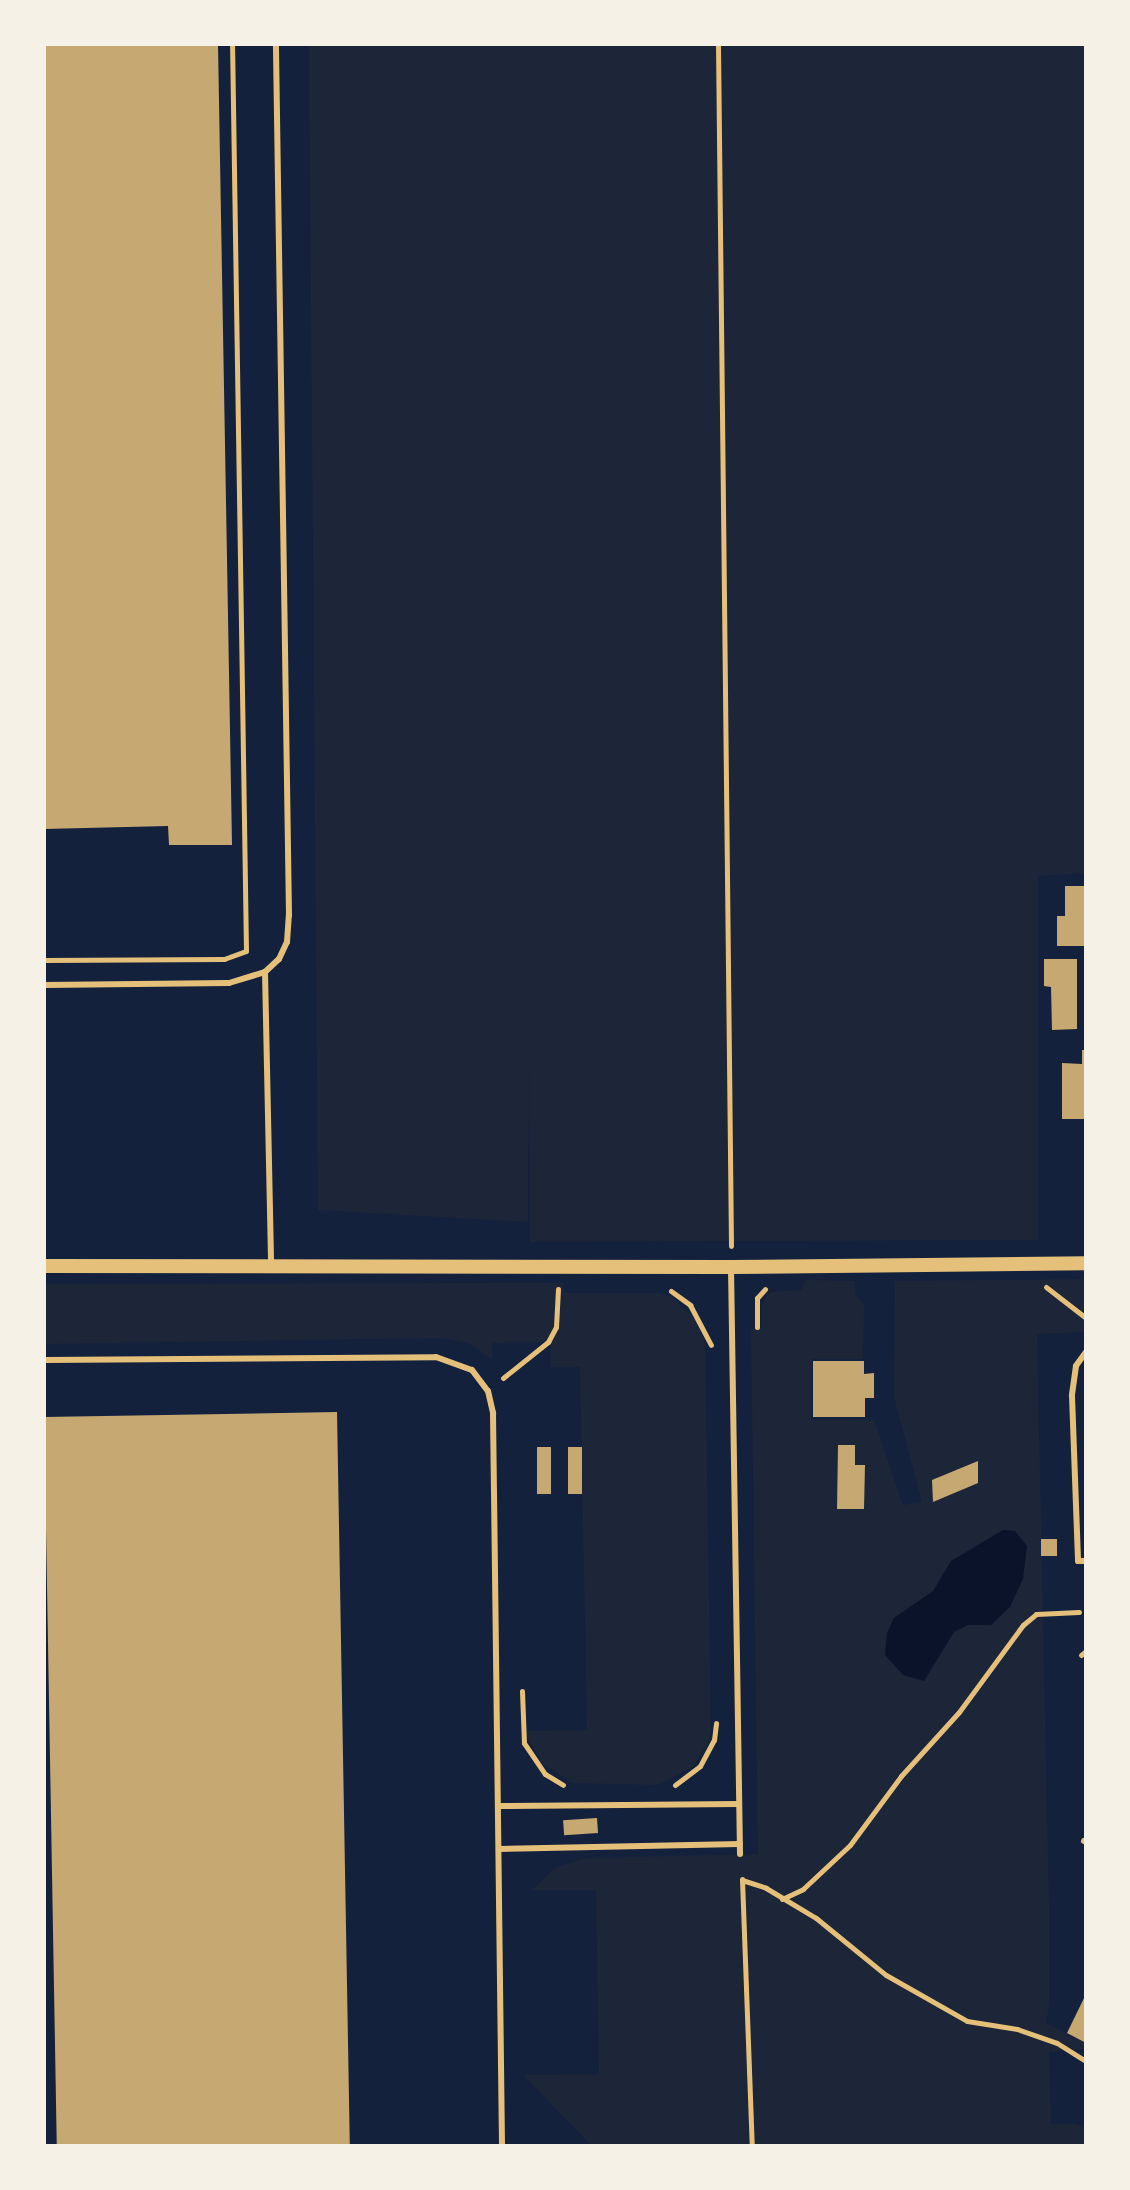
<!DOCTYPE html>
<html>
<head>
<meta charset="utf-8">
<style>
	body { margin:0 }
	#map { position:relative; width:1130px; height:2190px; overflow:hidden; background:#14213d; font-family:"Zilla Slab",serif }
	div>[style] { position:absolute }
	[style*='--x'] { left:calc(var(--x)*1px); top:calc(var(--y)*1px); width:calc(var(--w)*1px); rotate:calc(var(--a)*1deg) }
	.green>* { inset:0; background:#1d2539 }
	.water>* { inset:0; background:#0b132b }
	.building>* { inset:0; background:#c6a872; transform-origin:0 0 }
	.path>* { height:5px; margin:-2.5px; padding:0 2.5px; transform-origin:2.5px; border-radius:2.5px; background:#e5c07b }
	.service>* { height:6px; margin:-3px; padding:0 3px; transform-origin:3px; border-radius:3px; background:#e5c07b }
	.tertiary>* { height:14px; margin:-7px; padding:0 7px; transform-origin:7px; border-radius:7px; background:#e5c07b }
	span { translate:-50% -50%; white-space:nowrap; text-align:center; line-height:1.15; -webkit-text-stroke:6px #f6f1e7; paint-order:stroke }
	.frame { position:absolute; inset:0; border:46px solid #f6f1e7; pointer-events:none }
</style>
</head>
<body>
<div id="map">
	<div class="green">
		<div style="clip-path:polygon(309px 44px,1086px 44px,1086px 873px,1038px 876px,1038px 1240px,530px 1242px,529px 1065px,528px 1222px,318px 1210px)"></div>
		<div style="clip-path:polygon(1086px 1279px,1086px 1332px,1037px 1334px,1049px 1905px,1049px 2003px,1046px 2023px,1086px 2043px,1086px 2049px,1049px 2052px,1051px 2124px,1076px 2124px,1086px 2129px,1086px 2146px,592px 2146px,523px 2075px,599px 2074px,596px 1890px,532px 1890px,555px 1868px,584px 1858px,758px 1854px,751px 1329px,762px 1329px,762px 1306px,766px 1296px,771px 1292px,801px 1290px,806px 1280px,855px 1281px,855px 1294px,864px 1304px,863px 1359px,812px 1359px,811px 1419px,874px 1420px,903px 1505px,922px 1502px,894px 1397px,895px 1281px)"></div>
		<div style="clip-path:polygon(563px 1283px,564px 1293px,658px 1293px,672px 1297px,696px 1320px,705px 1343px,711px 1729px,707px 1744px,693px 1767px,657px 1785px,572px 1783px,543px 1764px,527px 1737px,527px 1731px,587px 1730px,580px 1367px,550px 1367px,551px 1342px,492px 1343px,492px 1359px,469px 1343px,443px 1338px,44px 1344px,44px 1284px)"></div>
	</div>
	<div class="water">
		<div style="clip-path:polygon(1003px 1530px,1015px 1531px,1027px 1546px,1023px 1579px,1010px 1607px,991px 1625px,968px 1625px,954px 1632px,924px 1681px,903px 1675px,885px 1655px,887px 1633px,894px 1618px,933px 1591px,951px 1561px)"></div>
	</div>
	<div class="building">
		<div style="clip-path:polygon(44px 44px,218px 44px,232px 845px,169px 845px,168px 826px,44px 829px)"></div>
		<div style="clip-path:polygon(1065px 886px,1086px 886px,1086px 946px,1057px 946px,1057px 916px,1065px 916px)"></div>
		<div style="clip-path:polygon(1044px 959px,1077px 959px,1077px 1029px,1052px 1030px,1051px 987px,1044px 986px)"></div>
		<div style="clip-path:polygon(1082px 1050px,1086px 1050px,1086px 1119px,1062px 1119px,1062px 1063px,1082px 1064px)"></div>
		<div style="clip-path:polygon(813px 1361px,864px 1361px,864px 1374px,874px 1373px,874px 1398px,865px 1398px,865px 1417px,813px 1417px)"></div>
		<div style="left:337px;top:1412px;width:734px;height:293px;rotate:89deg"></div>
		<div style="clip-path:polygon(838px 1445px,855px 1445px,855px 1465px,865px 1465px,864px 1509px,837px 1509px)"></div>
		<div style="left:537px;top:1447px;width:14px;height:47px"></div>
		<div style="left:568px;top:1447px;width:14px;height:47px"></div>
		<div style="clip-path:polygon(978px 1461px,978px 1483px,933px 1502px,932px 1480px)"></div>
		<div style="left:1041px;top:1539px;width:16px;height:17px"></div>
		<div style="left:597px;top:1818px;width:15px;height:34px;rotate:86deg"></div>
		<div style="clip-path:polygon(1086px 1994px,1086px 2043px,1067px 2033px)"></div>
	</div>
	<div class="path">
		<div style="--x:718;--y:44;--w:1202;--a:89.38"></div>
		<div style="--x:44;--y:960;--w:180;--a:-0.3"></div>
		<div style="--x:224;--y:959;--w:23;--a:-20"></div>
		<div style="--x:246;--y:951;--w:907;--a:-90.88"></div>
		<div style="--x:1046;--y:1287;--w:51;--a:37.8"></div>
		<div style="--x:671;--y:1291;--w:24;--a:36"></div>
		<div style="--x:690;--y:1305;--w:45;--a:62.3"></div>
		<div style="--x:757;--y:1327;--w:29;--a:-90"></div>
		<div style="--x:757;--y:1298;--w:12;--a:-48"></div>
		<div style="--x:503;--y:1378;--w:58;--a:-38.7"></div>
		<div style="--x:548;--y:1342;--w:17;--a:-62"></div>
		<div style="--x:556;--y:1327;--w:38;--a:-87"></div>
		<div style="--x:1081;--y:1655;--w:6;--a:-39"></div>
		<div style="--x:522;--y:1691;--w:52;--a:87.8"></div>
		<div style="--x:524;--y:1743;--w:37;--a:56"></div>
		<div style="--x:545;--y:1774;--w:21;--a:31"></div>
		<div style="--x:675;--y:1785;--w:31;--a:-37"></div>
		<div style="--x:700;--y:1766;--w:30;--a:-62"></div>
		<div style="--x:714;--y:1740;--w:17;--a:-83"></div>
		<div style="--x:742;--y:1879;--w:267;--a:87.9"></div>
		<div style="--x:742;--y:1880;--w:25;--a:18"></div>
		<div style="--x:766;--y:1888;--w:58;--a:31"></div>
		<div style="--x:816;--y:1918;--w:90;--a:39.2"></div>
		<div style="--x:886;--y:1975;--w:93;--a:29.6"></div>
		<div style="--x:967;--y:2021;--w:51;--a:9.1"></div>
		<div style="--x:1017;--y:2029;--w:42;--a:19.3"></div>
		<div style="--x:1057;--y:2043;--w:34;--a:32"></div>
		<div style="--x:782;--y:1899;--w:23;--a:-25"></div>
		<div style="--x:803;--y:1889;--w:64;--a:-43.1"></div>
		<div style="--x:850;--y:1845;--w:86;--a:-53.5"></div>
		<div style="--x:901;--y:1776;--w:86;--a:-47.8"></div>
		<div style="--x:959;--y:1712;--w:108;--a:-53.7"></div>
		<div style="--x:1023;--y:1625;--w:17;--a:-40"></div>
		<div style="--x:1036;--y:1614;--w:43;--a:-2.7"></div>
	</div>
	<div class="service">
		<div style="--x:265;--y:972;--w:292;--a:88.8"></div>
		<div style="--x:44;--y:985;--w:185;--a:-0.6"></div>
		<div style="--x:229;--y:983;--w:38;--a:-17"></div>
		<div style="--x:265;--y:972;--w:19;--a:-43"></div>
		<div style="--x:279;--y:959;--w:19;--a:-65"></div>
		<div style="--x:287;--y:942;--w:27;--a:-86"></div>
		<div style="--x:289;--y:915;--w:871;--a:-90.86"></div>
		<div style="--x:731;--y:1267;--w:587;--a:89.12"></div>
		<div style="--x:1086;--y:1352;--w:17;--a:126"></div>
		<div style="--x:1076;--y:1366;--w:30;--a:98"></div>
		<div style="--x:1072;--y:1396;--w:165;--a:87.9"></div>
		<div style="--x:1078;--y:1561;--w:8;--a:0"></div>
		<div style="--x:44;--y:1360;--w:392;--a:-0.4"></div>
		<div style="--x:436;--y:1357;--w:38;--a:20"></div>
		<div style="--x:472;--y:1370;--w:26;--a:53"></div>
		<div style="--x:488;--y:1391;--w:23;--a:77"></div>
		<div style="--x:493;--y:1413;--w:78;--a:89.3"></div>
		<div style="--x:494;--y:1491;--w:655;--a:89.3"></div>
		<div style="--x:498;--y:1806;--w:241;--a:-0.5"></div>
		<div style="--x:1084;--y:1841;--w:2;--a:27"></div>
		<div style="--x:499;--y:1849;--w:241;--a:-1.2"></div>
	</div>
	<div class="tertiary">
		<div style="--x:44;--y:1266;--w:687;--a:0.08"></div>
		<div style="--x:731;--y:1267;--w:355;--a:-0.6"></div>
	</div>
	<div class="frame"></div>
</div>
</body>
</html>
